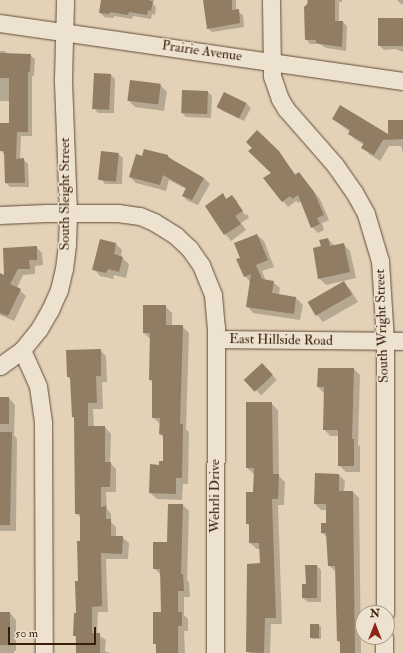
<!DOCTYPE html>
<html>
<head>
<meta charset="utf-8">
<style>
	body { margin:0 }
	#map { position:relative; width:403px; height:653px; overflow:hidden; background:#e3d2b7; font-family:"IM FELL Double Pica",serif }
	div>[style] { position:absolute }
	[style*='--x'] { left:calc(var(--x)*1px); top:calc(var(--y)*1px); width:calc(var(--w)*1px); rotate:calc(var(--a)*1deg) }
	.shadow>* { inset:0; background:#0003; transform-origin:0 0 }
	.building>* { inset:0; background:#917c64; transform-origin:0 0 }
	.roads { filter:drop-shadow(0 0 1px #634b35) drop-shadow(0 0 1px #634b35) }
	.minor>* { height:17px; margin:-8.5px; padding:0 8.5px; transform-origin:8.5px; border-radius:8.5px; background:#ede2d0 }
	span { translate:-50% -50%; white-space:nowrap; text-align:center; line-height:1.15; -webkit-text-stroke:3px #ede2d0; paint-order:stroke }
	.street-label { font-size:14px; color:#381e0a }
	.north { position:absolute; left:355px; top:605px; width:40px; height:40px; box-sizing:border-box; background:#ede2d0; border:1px solid #a59481; border-radius:50%; rotate:0deg; font-size:11px; font-weight:700; line-height:16px; text-align:center; color:#381e0a }
	.north::after { content:''; display:block; margin:auto; width:14px; height:18px; background:#8f2418; clip-path:polygon(50% 0,100% 100%,50% 72%,0 100%) }
	.scale { position:absolute; left:8px; top:627px; width:88px; height:18px; box-sizing:border-box; border:2px solid #381e0a; border-top:0; padding-left:5px; font-size:12px; line-height:14px; white-space:nowrap; color:#381e0a; -webkit-text-stroke:3px #ede2d0; paint-order:stroke }
</style>
</head>
<body>
<div id="map">
	<div class="shadow">
		<div style="clip-path:polygon(102px 0,154px 0,153px 4px,156px 7px,155px 15px,152px 14px,151px 19px,133px 16px,132px 19px,114px 16px,114px 18px,104px 17px,100px 12px)"></div>
		<div style="clip-path:polygon(205px 0,236px 0,236px 11px,243px 15px,244px 27px,212px 32px,208px 28px)"></div>
		<div style="clip-path:polygon(307px 0,342px 0,342px 2px,339px 2px,339px 22px,343px 22px,347px 26px,346px 51px,326px 48px,319px 44px,310px 44px,306px 39px)"></div>
		<div style="clip-path:polygon(397px 0,403px 0,403px 4px,401px 4px)"></div>
		<div style="clip-path:polygon(403px 19px,403px 52px,395px 49px,384px 50px,379px 45px)"></div>
		<div style="clip-path:polygon(0 51px,5px 51px,8px 54px,30px 55px,35px 59px,34px 76px,32px 76px,32px 136px,21px 136px,20px 160px,24px 160px,28px 164px,29px 187px,10px 187px,6px 183px,5px 155px,0 150px,10px 124px,10px 101px,0 101px)"></div>
		<div style="clip-path:polygon(111px 75px,115px 79px,114px 113px,98px 113px,94px 108px)"></div>
		<div style="clip-path:polygon(160px 85px,167px 92px,164px 111px,135px 107px,128px 100px)"></div>
		<div style="clip-path:polygon(208px 92px,212px 96px,211px 118px,186px 117px,182px 113px)"></div>
		<div style="clip-path:polygon(247px 104px,251px 108px,244px 121px,223px 111px,218px 107px)"></div>
		<div style="clip-path:polygon(333px 119px,389px 135px,403px 121px,403px 154px,401px 146px,389px 146px,380px 161px,369px 154px,362px 147px,364px 145px,356px 140px,349px 134px,350px 132px)"></div>
		<div style="clip-path:polygon(278px 152px,296px 175px,299px 173px,304px 179px,320px 199px,329px 220px,322px 223px,324px 230px,318px 233px,312px 227px,301px 201px,299px 203px,296px 201px,288px 207px,265px 179px,272px 173px)"></div>
		<div style="clip-path:polygon(118px 154px,123px 158px,122px 184px,105px 184px,101px 179px)"></div>
		<div style="clip-path:polygon(168px 156px,173px 161px,204px 178px,210px 184px,198px 205px,188px 201px,183px 196px,186px 189px,169px 180px,166px 191px,136px 183px,130px 177px,143px 157px)"></div>
		<div style="clip-path:polygon(222px 195px,227px 200px,232px 196px,238px 202px,236px 202px,245px 215px,247px 214px,249px 218px,241px 223px,246px 230px,231px 241px,225px 234px)"></div>
		<div style="clip-path:polygon(257px 235px,264px 241px,274px 267px,262px 271px,266px 281px,273px 282px,280px 288px,279px 295px,296px 298px,303px 305px,300px 320px,253px 313px,247px 306px,250px 282px,245px 276px,241px 258px)"></div>
		<div style="clip-path:polygon(328px 239px,335px 246px,343px 244px,350px 251px,356px 278px,326px 285px,319px 278px)"></div>
		<div style="clip-path:polygon(101px 240px,116px 244px,122px 250px,121px 257px,129px 264px,126px 278px,114px 275px,113px 279px,100px 276px,94px 269px)"></div>
		<div style="clip-path:polygon(36px 247px,42px 253px,43px 265px,35px 266px,35px 274px,23px 275px,17px 288px,26px 296px,14px 321px,0 315px,0 274px,5px 276px)"></div>
		<div style="clip-path:polygon(343px 282px,350px 289px,358px 302px,323px 322px,317px 315px)"></div>
		<div style="clip-path:polygon(165px 306px,172px 313px,172px 326px,182px 326px,189px 333px,186px 429px,189px 432px,188px 484px,183px 484px,182px 500px,157px 499px,150px 493px,160px 466px,164px 462px,164px 438px,160px 434px,160px 424px,153px 417px,153px 382px,150px 380px,150px 339px,144px 333px)"></div>
		<div style="clip-path:polygon(100px 350px,106px 356px,107px 382px,102px 382px,103px 409px,93px 409px,94px 427px,105px 427px,111px 434px,110px 463px,116px 469px,116px 492px,106px 492px,107px 509px,111px 514px,111px 522px,116px 527px,116px 537px,122px 537px,129px 543px,128px 559px,106px 559px,108px 612px,98px 612px,97px 634px,106px 640px,105px 651px,110px 653px,76px 653px,75px 614px,77px 614px,81px 518px,76px 513px,75px 419px,73px 417px,72px 381px,68px 377px)"></div>
		<div style="left:262px;top:365px;width:21px;height:22px;rotate:45deg"></div>
		<div style="clip-path:polygon(354px 369px,360px 375px,358px 445px,360px 446px,360px 472px,346px 472px,340px 466px,339px 436px,330px 436px,324px 429px,324px 393px,318px 387px)"></div>
		<div style="clip-path:polygon(0 398px,9px 398px,15px 405px,14px 435px,17px 439px,16px 531px,0 531px)"></div>
		<div style="clip-path:polygon(271px 403px,278px 410px,279px 476px,285px 482px,284px 505px,278px 505px,282px 624px,271px 624px,270px 653px,249px 653px,248px 565px,261px 564px,261px 549px,257px 549px,250px 543px,250px 526px,247px 524px,254px 493px,254px 474px,247px 468px)"></div>
		<div style="clip-path:polygon(339px 475px,345px 481px,344px 492px,353px 492px,359px 498px,361px 653px,341px 653px,341px 644px,338px 641px,336px 572px,329px 565px,328px 538px,322px 533px,327px 524px,327px 510px,321px 510px,315px 504px)"></div>
		<div style="clip-path:polygon(169px 505px,183px 505px,189px 511px,187px 580px,189px 582px,190px 597px,184px 597px,184px 615px,188px 619px,188px 631px,184px 631px,185px 653px,156px 653px,154px 613px,162px 613px,161px 575px,154px 568px,168px 543px)"></div>
		<div style="clip-path:polygon(317px 566px,321px 570px,321px 602px,308px 602px,303px 598px,307px 585px)"></div>
		<div style="clip-path:polygon(0 613px,10px 613px,16px 620px,16px 651px,14px 651px,14px 653px,0 653px)"></div>
		<div style="clip-path:polygon(319px 625px,321px 627px,321px 639px,313px 639px,311px 637px)"></div>
	</div>
	<div class="building">
		<div style="clip-path:polygon(101px 0,149px 0,153px 2px,151px 11px,148px 10px,147px 15px,129px 12px,128px 15px,110px 12px,110px 14px,99px 13px)"></div>
		<div style="clip-path:polygon(203px 0,232px 0,232px 10px,239px 9px,240px 23px,207px 29px)"></div>
		<div style="clip-path:polygon(308px 0,335px 0,335px 21px,343px 21px,342px 47px,321px 44px,316px 43px,316px 40px,305px 40px,304px 7px,308px 3px)"></div>
		<div style="left:378px;top:18px;width:25px;height:28px"></div>
		<div style="clip-path:polygon(0 53px,31px 54px,30px 72px,28px 72px,28px 132px,17px 132px,16px 159px,24px 158px,25px 183px,5px 183px,4px 151px,0 151px,0 123px,9px 123px,9px 78px,0 78px)"></div>
		<div style="left:94px;top:73px;width:17px;height:36px;rotate:3deg"></div>
		<div style="left:130px;top:80px;width:31px;height:21px;rotate:7deg"></div>
		<div style="left:182px;top:90px;width:26px;height:23px;rotate:2deg"></div>
		<div style="left:224px;top:92px;width:25px;height:17px;rotate:26deg"></div>
		<div style="clip-path:polygon(340px 105px,388px 134px,388px 120px,403px 120px,403px 139px,383px 140px,374px 155px,361px 148px,364px 143px,348px 134px,350px 130px,332px 119px)"></div>
		<div style="clip-path:polygon(257px 130px,279px 151px,295px 175px,299px 172px,314px 192px,324px 215px,317px 218px,320px 224px,311px 228px,298px 195px,292px 199px,290px 196px,282px 202px,263px 178px,271px 173px,248px 151px,252px 148px,246px 142px)"></div>
		<div style="clip-path:polygon(144px 149px,168px 155px,168px 157px,204px 178px,192px 200px,182px 196px,186px 188px,163px 175px,160px 185px,129px 177px,136px 154px,142px 156px)"></div>
		<div style="left:101px;top:151px;width:18px;height:29px;rotate:6deg"></div>
		<div style="clip-path:polygon(223px 193px,226px 199px,232px 195px,243px 211px,235px 216px,241px 224px,224px 235px,205px 206px)"></div>
		<div style="clip-path:polygon(257px 234px,268px 260px,256px 265px,262px 279px,274px 281px,272px 293px,296px 297px,294px 314px,246px 307px,251px 274px,244px 277px,236px 259px,240px 258px,234px 243px)"></div>
		<div style="clip-path:polygon(328px 238px,330px 246px,344px 243px,350px 272px,318px 279px,313px 248px,321px 246px,319px 240px)"></div>
		<div style="clip-path:polygon(100px 239px,116px 243px,114px 254px,123px 257px,119px 272px,108px 269px,106px 273px,92px 270px)"></div>
		<div style="clip-path:polygon(37px 246px,37px 260px,29px 260px,30px 269px,18px 269px,10px 284px,21px 289px,8px 316px,0 313px,0 273px,4px 275px,3px 248px)"></div>
		<div style="left:344px;top:281px;width:16px;height:42px;rotate:60deg"></div>
		<div style="clip-path:polygon(143px 305px,166px 305px,166px 325px,183px 325px,180px 424px,183px 424px,182px 478px,176px 478px,176px 494px,149px 493px,150px 464px,159px 465px,159px 461px,163px 461px,163px 435px,159px 434px,160px 418px,152px 418px,152px 380px,149px 380px,150px 333px,143px 333px)"></div>
		<div style="clip-path:polygon(101px 349px,101px 376px,96px 376px,97px 403px,88px 403px,88px 426px,105px 426px,105px 462px,111px 462px,110px 487px,101px 487px,101px 507px,106px 506px,106px 519px,111px 519px,111px 536px,123px 536px,122px 554px,101px 553px,102px 606px,92px 607px,92px 633px,100px 633px,100px 653px,76px 653px,76px 636px,73px 636px,74px 613px,76px 613px,75px 581px,78px 581px,77px 541px,80px 541px,80px 514px,75px 514px,74px 417px,72px 417px,70px 377px,67px 377px,66px 350px)"></div>
		<div style="left:262px;top:363px;width:16px;height:25px;rotate:47deg"></div>
		<div style="clip-path:polygon(318px 368px,354px 368px,352px 439px,354px 439px,354px 466px,338px 466px,338px 430px,323px 430px,324px 387px,317px 387px)"></div>
		<div style="left:0;top:397px;width:9px;height:27px"></div>
		<div style="clip-path:polygon(246px 402px,272px 402px,273px 474px,279px 474px,278px 499px,272px 499px,276px 618px,265px 618px,264px 653px,246px 652px,247px 564px,260px 563px,259px 543px,249px 543px,249px 524px,246px 524px,246px 492px,253px 492px,254px 468px,246px 468px)"></div>
		<div style="clip-path:polygon(0 432px,12px 432px,10px 525px,0 525px)"></div>
		<div style="clip-path:polygon(315px 473px,339px 474px,339px 491px,353px 491px,355px 653px,340px 653px,340px 641px,337px 641px,335px 566px,328px 566px,326px 533px,321px 533px,321px 523px,326px 523px,326px 504px,314px 504px)"></div>
		<div style="clip-path:polygon(168px 504px,183px 504px,181px 574px,183px 574px,184px 591px,178px 591px,178px 612px,182px 612px,182px 626px,178px 626px,178px 653px,156px 653px,156px 644px,153px 644px,153px 612px,161px 612px,160px 569px,153px 569px,153px 542px,167px 542px)"></div>
		<div style="clip-path:polygon(305px 565px,317px 565px,317px 598px,302px 598px,302px 584px,306px 584px)"></div>
		<div style="left:0;top:612px;width:10px;height:33px"></div>
		<div style="left:310px;top:624px;width:9px;height:14px"></div>
	</div>
	<div class="roads">
		<div class="minor">
			<div style="--x:271;--y:0;--w:76;--a:89.2"></div>
			<div style="--x:272;--y:76;--w:24;--a:71"></div>
			<div style="--x:280;--y:99;--w:12;--a:59"></div>
			<div style="--x:286;--y:109;--w:74;--a:48.8"></div>
			<div style="--x:335;--y:165;--w:33;--a:55"></div>
			<div style="--x:354;--y:192;--w:25;--a:61"></div>
			<div style="--x:366;--y:214;--w:49;--a:73.4"></div>
			<div style="--x:380;--y:261;--w:80;--a:86.4"></div>
			<div style="--x:385;--y:341;--w:272;--a:90"></div>
			<div style="--x:0;--y:23;--w:407;--a:8.2"></div>
			<div style="--x:0;--y:215;--w:46;--a:-2.5"></div>
			<div style="--x:46;--y:213;--w:72;--a:0"></div>
			<div style="--x:118;--y:213;--w:22;--a:8"></div>
			<div style="--x:140;--y:216;--w:15;--a:23"></div>
			<div style="--x:154;--y:222;--w:26;--a:32"></div>
			<div style="--x:176;--y:236;--w:18;--a:43"></div>
			<div style="--x:189;--y:248;--w:21;--a:55"></div>
			<div style="--x:201;--y:265;--w:32;--a:68"></div>
			<div style="--x:213;--y:295;--w:32;--a:85"></div>
			<div style="--x:216;--y:327;--w:326;--a:90.2"></div>
			<div style="--x:217;--y:339;--w:186;--a:0.6"></div>
			<div style="--x:22;--y:350;--w:39;--a:66"></div>
			<div style="--x:38;--y:386;--w:37;--a:82"></div>
			<div style="--x:43;--y:423;--w:230;--a:89.8"></div>
			<div style="--x:0;--y:366;--w:27;--a:-36"></div>
			<div style="--x:22;--y:350;--w:27;--a:-51"></div>
			<div style="--x:39;--y:329;--w:22;--a:-60"></div>
			<div style="--x:50;--y:310;--w:22;--a:-66"></div>
			<div style="--x:59;--y:290;--w:22;--a:-77"></div>
			<div style="--x:64;--y:269;--w:25;--a:-83"></div>
			<div style="--x:67;--y:244;--w:32;--a:-88"></div>
			<div style="--x:68;--y:212;--w:133;--a:-92.2"></div>
			<div style="--x:63;--y:79;--w:79;--a:-88.5"></div>
			<div style="--x:384;--y:653;--w:16;--a:-90"></div>
		</div>
	</div>
	<div class="street-label">
		<span style="left:202px;top:51px;rotate:8deg">Prairie Avenue</span>
		<span style="left:65px;top:194px;rotate:-90deg">South Sleight Street</span>
		<span style="left:382px;top:326px;rotate:-92deg">South Wright Street</span>
		<span style="left:281px;top:340px;rotate:1deg">East Hillside Road</span>
		<span style="left:215px;top:496px;rotate:-90deg">Wehrli Drive</span>
	</div>
	<div class="north">N</div>
	<div class="scale">50 m</div>
</div>
</body>
</html>
